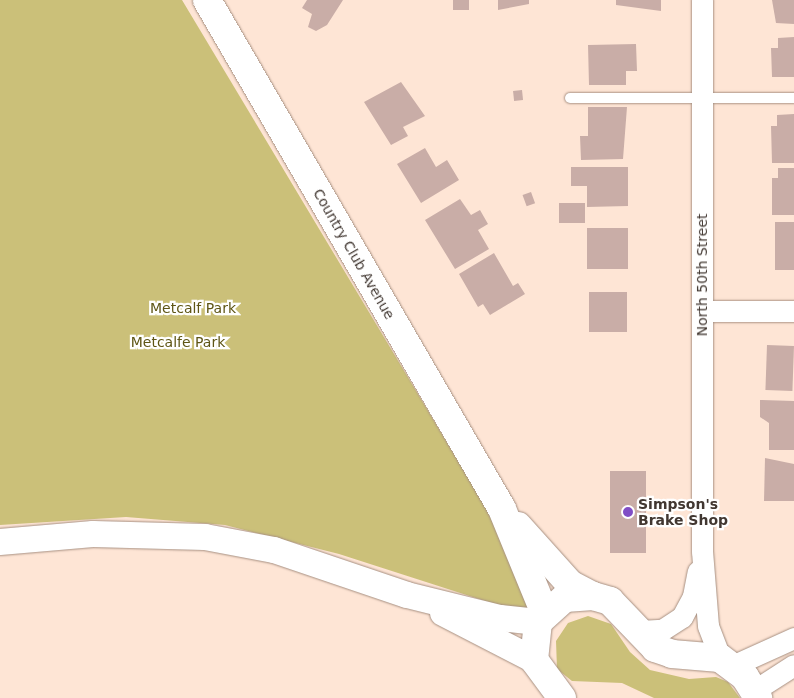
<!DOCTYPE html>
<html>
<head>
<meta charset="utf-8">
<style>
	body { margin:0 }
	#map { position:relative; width:794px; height:698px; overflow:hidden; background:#fee5d5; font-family:"DejaVu Sans",sans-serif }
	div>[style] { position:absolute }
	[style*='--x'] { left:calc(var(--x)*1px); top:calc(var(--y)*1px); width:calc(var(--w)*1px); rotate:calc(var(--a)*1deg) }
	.green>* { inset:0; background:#cbc079 }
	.building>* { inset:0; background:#c9ada7; transform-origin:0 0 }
	.roads { filter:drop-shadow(0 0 1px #a79082) drop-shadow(0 0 1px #a79082) }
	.service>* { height:10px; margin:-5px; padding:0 5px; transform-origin:5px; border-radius:5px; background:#fff }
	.minor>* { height:21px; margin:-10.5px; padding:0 10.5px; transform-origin:10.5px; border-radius:10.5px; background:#fff }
	.tertiary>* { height:26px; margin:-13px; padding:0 13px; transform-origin:13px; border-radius:13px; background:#fff }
	.secondary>* { height:28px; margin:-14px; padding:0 14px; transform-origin:14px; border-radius:14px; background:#fff }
	.dots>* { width:14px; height:14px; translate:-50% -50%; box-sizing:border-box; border:2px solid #fff; border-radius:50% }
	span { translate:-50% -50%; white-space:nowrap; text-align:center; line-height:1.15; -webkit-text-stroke:4.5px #fff; paint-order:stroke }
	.street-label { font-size:14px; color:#413731 }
	.park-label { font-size:14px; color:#5e5515 }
	.poi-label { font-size:14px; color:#413731; font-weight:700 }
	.left { translate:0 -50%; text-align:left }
</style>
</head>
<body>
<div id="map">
	<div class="green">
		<div style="clip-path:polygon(0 0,182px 0,524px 571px,530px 612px,519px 612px,339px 554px,225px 525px,126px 517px,0 525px)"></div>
		<div style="clip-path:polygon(588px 616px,611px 624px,630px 652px,650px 670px,689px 679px,716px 677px,728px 682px,740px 698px,654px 698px,622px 683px,572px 681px,557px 669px,556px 641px,568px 623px)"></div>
	</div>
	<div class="building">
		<div style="clip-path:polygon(307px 0,343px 0,327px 25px,316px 31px,308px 27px,312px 14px,302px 8px)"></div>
		<div style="left:453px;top:0;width:16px;height:10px"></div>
		<div style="clip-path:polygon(498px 0,529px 0,529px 4px,498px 10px)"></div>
		<div style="clip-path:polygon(616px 0,661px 0,661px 11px,616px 5px)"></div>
		<div style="clip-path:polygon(772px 0,794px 0,794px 24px,776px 23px)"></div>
		<div style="clip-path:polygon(794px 37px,794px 77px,772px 77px,771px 48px,778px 48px,778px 38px)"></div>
		<div style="clip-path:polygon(636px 44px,637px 71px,626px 71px,626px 85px,589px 85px,588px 45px)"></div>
		<div style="clip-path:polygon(401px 82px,425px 116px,403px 127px,408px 136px,391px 145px,364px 102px)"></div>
		<div style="left:522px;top:90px;width:10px;height:9px;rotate:84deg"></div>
		<div style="clip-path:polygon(588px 107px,627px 107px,623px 159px,581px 160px,580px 136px,588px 136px)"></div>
		<div style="clip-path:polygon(794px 114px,794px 163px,772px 163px,771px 126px,777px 126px,777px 115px)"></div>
		<div style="clip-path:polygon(425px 148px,436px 167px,447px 160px,459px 180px,421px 203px,397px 164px)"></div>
		<div style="clip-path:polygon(571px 167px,628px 167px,628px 206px,587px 207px,587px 186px,571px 186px)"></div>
		<div style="clip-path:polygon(778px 168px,794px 168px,794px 215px,772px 215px,772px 178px,778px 178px)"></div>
		<div style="left:531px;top:192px;width:12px;height:9px;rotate:70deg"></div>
		<div style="clip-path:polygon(460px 199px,471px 215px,480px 210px,488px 224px,478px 230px,489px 249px,455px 269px,425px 220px)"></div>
		<div style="left:559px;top:203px;width:26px;height:20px"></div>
		<div style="left:775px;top:222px;width:19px;height:48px"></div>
		<div style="left:587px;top:228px;width:41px;height:41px"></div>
		<div style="clip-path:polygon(494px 253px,513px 286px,518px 283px,525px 294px,490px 315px,483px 304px,478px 307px,459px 274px)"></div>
		<div style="left:589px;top:292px;width:38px;height:40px"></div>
		<div style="left:767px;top:345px;width:27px;height:45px;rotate:2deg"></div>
		<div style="clip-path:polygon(760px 400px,794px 401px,794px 450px,769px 450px,769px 423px,760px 417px)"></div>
		<div style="clip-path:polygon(765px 458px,794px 464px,794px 501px,764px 501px)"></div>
		<div style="left:610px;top:471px;width:36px;height:82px"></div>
	</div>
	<div class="roads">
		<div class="service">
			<div style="--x:570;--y:98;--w:224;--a:0"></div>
		</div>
		<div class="minor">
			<div style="--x:702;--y:0;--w:551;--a:90"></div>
			<div style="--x:702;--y:551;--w:75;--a:85.4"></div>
			<div style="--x:708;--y:626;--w:34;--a:69"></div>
			<div style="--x:702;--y:311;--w:92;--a:0"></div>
			<div style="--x:640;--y:631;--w:22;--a:-3"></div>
			<div style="--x:662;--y:630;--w:24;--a:-33"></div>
			<div style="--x:682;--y:617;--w:24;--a:-62"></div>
			<div style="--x:693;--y:596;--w:25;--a:-79"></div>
			<div style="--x:732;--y:666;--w:68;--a:-24.3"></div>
			<div style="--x:755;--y:690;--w:46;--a:-32.7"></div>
		</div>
		<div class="tertiary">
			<div style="--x:0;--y:542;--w:93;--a:-4.9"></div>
			<div style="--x:93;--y:534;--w:112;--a:1.5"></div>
			<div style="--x:205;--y:537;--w:70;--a:10.7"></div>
			<div style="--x:274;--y:550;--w:140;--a:18.7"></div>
			<div style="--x:407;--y:595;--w:96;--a:13.9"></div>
			<div style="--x:500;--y:618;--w:38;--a:6"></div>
			<div style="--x:443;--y:613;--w:102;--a:27.3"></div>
		</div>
		<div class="secondary">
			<div style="--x:207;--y:0;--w:588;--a:59.9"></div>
			<div style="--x:502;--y:509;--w:113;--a:67.7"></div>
			<div style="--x:518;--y:526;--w:78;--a:48.1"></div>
			<div style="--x:570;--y:584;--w:26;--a:28"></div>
			<div style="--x:562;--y:698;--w:47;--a:-126.4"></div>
			<div style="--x:534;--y:660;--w:38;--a:-84"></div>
			<div style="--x:538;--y:622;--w:36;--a:-42"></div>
			<div style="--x:565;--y:598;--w:28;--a:-4"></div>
			<div style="--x:593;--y:596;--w:18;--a:16"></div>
			<div style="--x:610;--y:601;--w:65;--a:46.2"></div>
			<div style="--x:655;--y:648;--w:18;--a:19"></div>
			<div style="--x:672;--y:654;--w:48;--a:4.8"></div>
			<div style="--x:720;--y:658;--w:31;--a:37"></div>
			<div style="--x:745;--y:677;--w:25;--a:58"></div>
		</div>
	</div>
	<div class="dots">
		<div style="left:628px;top:512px;background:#804ec6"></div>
	</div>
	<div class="street-label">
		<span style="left:354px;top:254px;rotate:60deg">Country Club Avenue</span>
		<span style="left:702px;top:275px;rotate:-90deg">North 50th Street</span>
	</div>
	<div class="park-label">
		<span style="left:193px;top:308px">Metcalf Park</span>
		<span style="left:178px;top:342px">Metcalfe Park</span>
	</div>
	<div class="poi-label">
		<span class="left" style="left:638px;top:512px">Simpson's<br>Brake Shop</span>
	</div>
</div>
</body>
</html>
